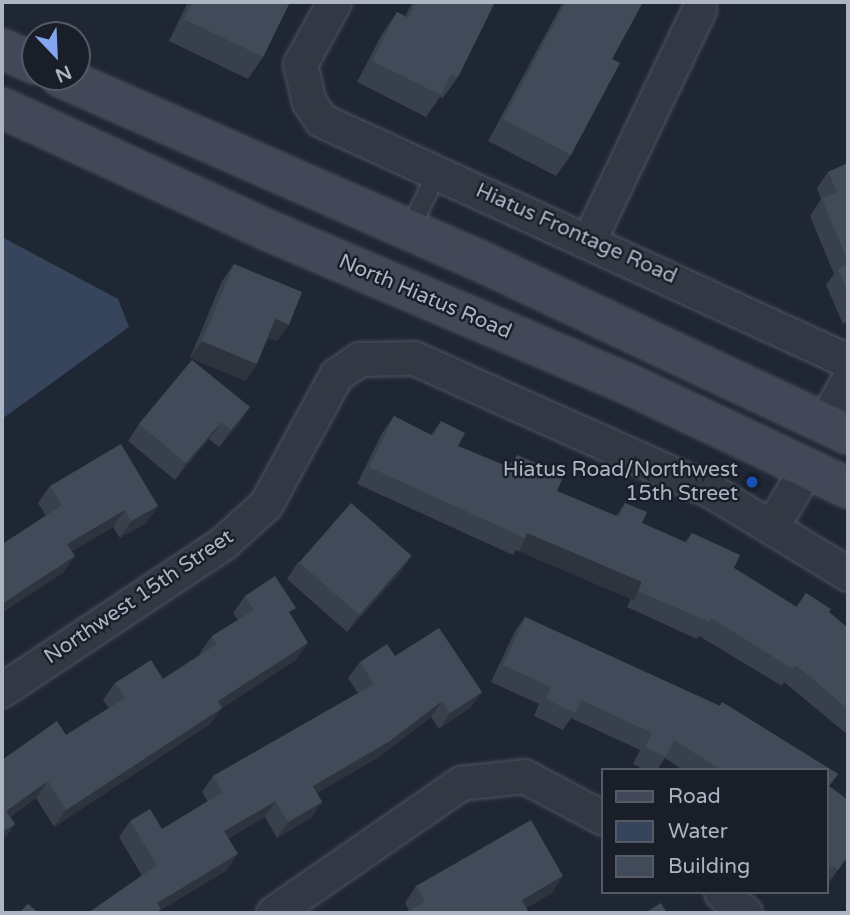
<!DOCTYPE html>
<html>
<head>
<meta charset="utf-8">
<style>
	body { margin:0 }
	#map { position:relative; width:850px; height:915px; overflow:hidden; background:#202734; font-family:"Varela Round",sans-serif }
	div>[style] { position:absolute }
	[style*='--x'] { left:calc(var(--x)*1px); top:calc(var(--y)*1px); width:calc(var(--w)*1px); rotate:calc(var(--a)*1deg) }
	.water>* { inset:0; background:#36445c }
	.roads { filter:drop-shadow(0 0 2px #4e5460) drop-shadow(0 0 2px #4e5460) }
	.lane>* { height:18px; margin:-9px; padding:0 9px; transform-origin:9px; border-radius:9px; background:#333944 }
	.street>* { height:33px; margin:-16.5px; padding:0 16.5px; transform-origin:16.5px; border-radius:16.5px; background:#333944 }
	.secondary>* { height:38px; margin:-19px; padding:0 19px; transform-origin:19px; border-radius:19px; background:#424857 }
	.wall>* { inset:0; background:#38404c }
	.shaded-wall>* { inset:0; background:#2e343e; transform-origin:0 0 }
	.building>* { inset:0; background:#414a58; transform-origin:0 0 }
	.dots>* { width:19px; height:19px; translate:-50% -50%; box-sizing:border-box; border:4px solid #191e29; border-radius:50% }
	span { translate:-50% -50%; white-space:nowrap; text-align:center; line-height:1.15; -webkit-text-stroke:5px #191e29; paint-order:stroke }
	.street-label { font-size:21px; color:#adb4c2 }
	.poi-label { font-size:21px; color:#adb4c2 }
	.right { translate:-100% -50%; text-align:right }
	.frame { position:absolute; inset:0; border:4px solid #adb4c2; pointer-events:none }
	.legend { position:absolute; left:601px; top:768px; width:228px; height:126px; box-sizing:border-box; background:#191e29; border:2px solid #545a66; margin:0; padding:9px 12px; list-style:none; font-size:21px; color:#adb4c2 }
	.legend li { display:flex; align-items:center; gap:14px; height:35px }
	.legend b { width:35px; border:2px solid #545a66 }
	.north { position:absolute; left:21px; top:21px; width:70px; height:70px; box-sizing:border-box; background:#191e29; border:2px solid #545a66; border-radius:50%; rotate:157deg; font-size:19px; font-weight:700; line-height:28px; text-align:center; color:#adb4c2 }
	.north::after { content:''; display:block; margin:auto; width:24px; height:32px; background:#84a6f0; clip-path:polygon(50% 0,100% 100%,50% 72%,0 100%) }
</style>
</head>
<body>
<div id="map">
	<div class="water">
		<div style="clip-path:polygon(2px 237px,118px 299px,129px 327px,2px 419px)"></div>
	</div>
	<div class="roads">
		<div class="lane">
			<div style="--x:410;--y:230;--w:64;--a:-65"></div>
		</div>
		<div class="street">
			<div style="--x:334;--y:2;--w:71;--a:118.7"></div>
			<div style="--x:300;--y:64;--w:39;--a:77"></div>
			<div style="--x:309;--y:102;--w:22;--a:56"></div>
			<div style="--x:321;--y:120;--w:579;--a:24.57"></div>
			<div style="--x:589;--y:240;--w:256;--a:-64.5"></div>
			<div style="--x:825;--y:421;--w:47;--a:-60.7"></div>
			<div style="--x:772;--y:526;--w:69;--a:-59.3"></div>
			<div style="--x:2;--y:690;--w:265;--a:-33.6"></div>
			<div style="--x:223;--y:543;--w:58;--a:-42.2"></div>
			<div style="--x:266;--y:504;--w:147;--a:-61.5"></div>
			<div style="--x:336;--y:375;--w:29;--a:-34"></div>
			<div style="--x:360;--y:359;--w:54;--a:-1.1"></div>
			<div style="--x:414;--y:358;--w:328;--a:24.1"></div>
			<div style="--x:713;--y:492;--w:158;--a:31.3"></div>
			<div style="--x:721;--y:892;--w:32;--a:41"></div>
			<div style="--x:273;--y:913;--w:229;--a:-34.7"></div>
			<div style="--x:461;--y:783;--w:63;--a:-6.3"></div>
			<div style="--x:524;--y:776;--w:89;--a:28"></div>
		</div>
		<div class="secondary">
			<div style="--x:2;--y:49;--w:36;--a:24"></div>
			<div style="--x:61;--y:77;--w:453;--a:23.7"></div>
			<div style="--x:476;--y:259;--w:411;--a:25.2"></div>
			<div style="--x:2;--y:108;--w:299;--a:24.7"></div>
			<div style="--x:274;--y:233;--w:380;--a:23.1"></div>
			<div style="--x:624;--y:382;--w:248;--a:25.3"></div>
		</div>
	</div>
	<div class="wall">
		<div style="clip-path:polygon(188px 2px,290px 2px,263px 57px,248px 79px,169px 41px)"></div>
		<div style="clip-path:polygon(413px 2px,495px 2px,458px 77px,443px 98px,440px 97px,426px 117px,357px 82px,382px 34px,397px 12px,405px 16px)"></div>
		<div style="clip-path:polygon(563px 2px,643px 2px,612px 59px,571px 155px,556px 176px,488px 141px)"></div>
		<div style="clip-path:polygon(848px 163px,848px 321px,843px 324px,826px 285px,834px 274px,810px 216px,821px 199px,817px 188px,828px 172px)"></div>
		<div style="clip-path:polygon(234px 264px,277px 341px,268px 338px,246px 381px,190px 358px,222px 281px)"></div>
		<div style="clip-path:polygon(192px 360px,239px 424px,219px 447px,209px 439px,175px 480px,128px 441px,139px 424px)"></div>
		<div style="clip-path:polygon(394px 416px,431px 435px,441px 421px,458px 446px,508px 467px,517px 455px,557px 491px,616px 516px,625px 503px,642px 523px,685px 542px,692px 533px,734px 568px,796px 607px,806px 593px,848px 628px,848px 735px,784px 682px,782px 686px,699px 636px,697px 639px,627px 607px,631px 599px,516px 550px,513px 555px,357px 484px,382px 433px)"></div>
		<div style="clip-path:polygon(50px 486px,158px 506px,146px 523px,120px 538px,113px 527px,72px 551px,63px 573px,4px 543px,46px 516px,38px 503px)"></div>
		<div style="clip-path:polygon(411px 556px,400px 573px,347px 632px,287px 579px,298px 562px)"></div>
		<div style="clip-path:polygon(245px 596px,290px 615px,296px 660px,222px 708px,210px 724px,54px 827px,36px 798px,10px 817px,15px 824px,2px 841px,2px 760px,66px 735px,109px 708px,103px 700px,115px 683px,163px 679px,201px 654px,200px 653px,212px 636px,238px 620px,233px 613px)"></div>
		<div style="clip-path:polygon(525px 617px,720px 706px,722px 702px,838px 774px,829px 786px,848px 800px,848px 856px,827px 885px,827px 770px,683px 770px,665px 758px,657px 770px,645px 770px,633px 764px,640px 750px,571px 718px,563px 730px,534px 716px,539px 704px,491px 682px,514px 633px)"></div>
		<div style="clip-path:polygon(395px 656px,482px 692px,470px 708px,439px 729px,431px 717px,379px 757px,317px 793px,322px 802px,311px 818px,277px 838px,265px 817px,229px 838px,227px 870px,159px 911px,158px 913px,88px 913px,142px 876px,119px 837px,130px 821px,162px 829px,208px 802px,202px 792px,213px 776px,358px 693px,348px 678px,360px 662px)"></div>
		<div style="clip-path:polygon(416px 886px,552px 893px,526px 908px,409px 911px,405px 903px)"></div>
	</div>
	<div class="shaded-wall">
		<div style="clip-path:polygon(275px 319px,289px 325px,277px 341px,263px 336px)"></div>
		<div style="clip-path:polygon(202px 341px,257px 364px,246px 381px,190px 358px)"></div>
		<div style="clip-path:polygon(250px 407px,239px 424px,219px 447px,231px 430px)"></div>
		<div style="clip-path:polygon(221px 422px,209px 439px,175px 480px,186px 463px)"></div>
		<div style="clip-path:polygon(158px 506px,146px 523px,120px 538px,131px 521px)"></div>
		<div style="clip-path:polygon(125px 510px,113px 527px,55px 561px,67px 544px)"></div>
		<div style="left:527px;top:533px;width:125px;height:20px;rotate:23deg"></div>
		<div style="clip-path:polygon(75px 556px,63px 573px,2px 613px,2px 604px)"></div>
		<div style="clip-path:polygon(411px 556px,400px 573px,347px 632px,359px 615px)"></div>
		<div style="clip-path:polygon(308px 643px,296px 660px,206px 718px,218px 701px)"></div>
		<div style="clip-path:polygon(482px 692px,470px 708px,439px 729px,450px 713px)"></div>
		<div style="clip-path:polygon(442px 701px,431px 717px,379px 757px,301px 802px,313px 786px)"></div>
		<div style="clip-path:polygon(222px 708px,210px 724px,54px 827px,66px 810px)"></div>
		<div style="clip-path:polygon(48px 781px,36px 798px,2px 822px,6px 811px)"></div>
		<div style="clip-path:polygon(276px 801px,265px 817px,213px 847px,224px 831px)"></div>
		<div style="clip-path:polygon(322px 802px,311px 818px,277px 838px,288px 822px)"></div>
		<div style="clip-path:polygon(15px 824px,3px 841px,2px 841px,2px 832px)"></div>
		<div style="clip-path:polygon(238px 854px,227px 870px,159px 911px,158px 913px,150px 913px,157px 903px)"></div>
		<div style="clip-path:polygon(563px 876px,552px 893px,516px 913px,522px 900px)"></div>
	</div>
	<div class="building">
		<div style="clip-path:polygon(193px 2px,290px 2px,263px 57px,184px 19px)"></div>
		<div style="clip-path:polygon(417px 2px,495px 2px,458px 77px,451px 74px,441px 95px,372px 61px,397px 12px,408px 18px)"></div>
		<div style="clip-path:polygon(566px 2px,643px 2px,612px 59px,620px 63px,571px 155px,503px 119px)"></div>
		<div style="clip-path:polygon(848px 163px,848px 262px,822px 199px,837px 192px,828px 172px)"></div>
		<div style="clip-path:polygon(234px 264px,302px 292px,289px 325px,275px 319px,257px 364px,202px 341px)"></div>
		<div style="clip-path:polygon(848px 264px,848px 292px,838px 269px)"></div>
		<div style="clip-path:polygon(192px 360px,250px 407px,231px 430px,221px 422px,186px 463px,139px 424px)"></div>
		<div style="clip-path:polygon(394px 416px,433px 436px,441px 421px,465px 433px,458px 446px,511px 468px,517px 455px,564px 475px,557px 491px,619px 517px,625px 503px,647px 512px,642px 523px,687px 543px,692px 533px,740px 555px,734px 568px,797px 607px,806px 593px,831px 609px,829px 612px,848px 628px,848px 709px,796px 665px,793px 669px,711px 618px,709px 622px,638px 591px,642px 582px,527px 533px,525px 538px,369px 467px)"></div>
		<div style="clip-path:polygon(121px 444px,158px 506px,131px 521px,125px 510px,67px 544px,75px 556px,2px 604px,2px 540px,4px 543px,62px 505px,50px 486px)"></div>
		<div style="left:351px;top:503px;width:80px;height:79px;rotate:41deg"></div>
		<div style="clip-path:polygon(275px 576px,296px 608px,289px 612px,308px 643px,218px 701px,222px 708px,66px 810px,48px 781px,6px 811px,15px 824px,2px 832px,2px 760px,57px 721px,66px 735px,125px 698px,115px 683px,151px 660px,163px 679px,217px 644px,212px 636px,254px 610px,245px 596px)"></div>
		<div style="clip-path:polygon(525px 617px,720px 706px,722px 702px,838px 774px,829px 786px,848px 800px,848px 856px,838px 870px,827px 863px,827px 770px,721px 770px,674px 740px,666px 757px,645px 747px,652px 733px,581px 700px,575px 713px,546px 699px,551px 687px,503px 665px)"></div>
		<div style="clip-path:polygon(439px 628px,482px 692px,450px 713px,442px 701px,390px 741px,313px 786px,322px 802px,288px 822px,276px 801px,224px 831px,238px 854px,157px 903px,161px 909px,155px 913px,88px 913px,157px 865px,130px 821px,150px 809px,162px 829px,223px 792px,213px 776px,374px 684px,360px 662px,387px 644px,395px 656px)"></div>
		<div style="clip-path:polygon(531px 820px,563px 876px,522px 900px,529px 913px,404px 913px,425px 902px,416px 886px)"></div>
		<div style="clip-path:polygon(661px 903px,667px 913px,645px 913px)"></div>
		<div style="clip-path:polygon(28px 904px,39px 913px,19px 913px)"></div>
	</div>
	<div class="dots">
		<div style="left:752px;top:482px;background:#1a4fb4"></div>
	</div>
	<div class="street-label">
		<span style="left:576px;top:234px;rotate:24deg">Hiatus Frontage Road</span>
		<span style="left:425px;top:297px;rotate:23deg">North Hiatus Road</span>
		<span style="left:139px;top:597px;rotate:-34deg">Northwest 15th Street</span>
	</div>
	<div class="poi-label">
		<span class="right" style="left:738px;top:482px">Hiatus Road/Northwest<br>15th Street</span>
	</div>
	<div class="frame"></div>
	<ul class="legend">
	<li><b style="height:9px;background:#424857"></b>Road</li>
	<li><b style="height:19px;background:#36445c"></b>Water</li>
	<li><b style="height:19px;background:#414a58"></b>Building</li>
	</ul>
	<div class="north">N</div>
</div>
</body>
</html>
